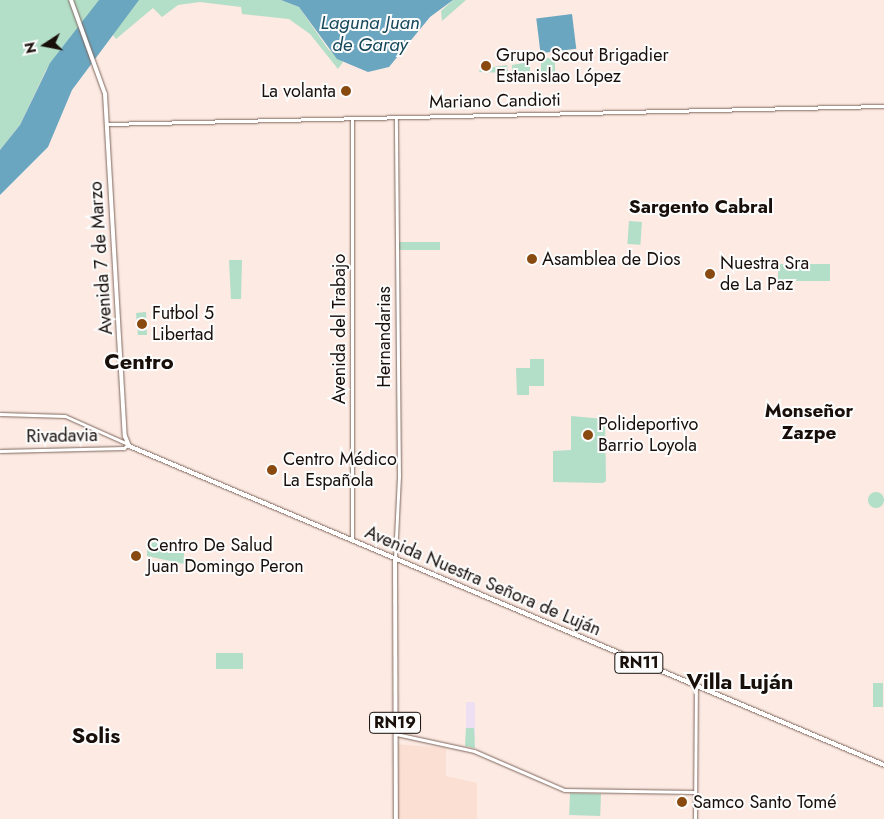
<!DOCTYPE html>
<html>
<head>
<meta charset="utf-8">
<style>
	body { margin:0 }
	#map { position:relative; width:884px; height:819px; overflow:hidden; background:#fceae3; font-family:Jost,sans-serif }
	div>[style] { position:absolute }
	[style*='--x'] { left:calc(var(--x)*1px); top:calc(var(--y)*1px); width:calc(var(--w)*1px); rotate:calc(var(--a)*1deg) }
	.built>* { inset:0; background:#fcdfd3 }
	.education>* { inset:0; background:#eedff2; transform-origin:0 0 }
	.green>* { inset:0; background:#b3dec8; transform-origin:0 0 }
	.round { border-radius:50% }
	.water>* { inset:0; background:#6ba6c0; transform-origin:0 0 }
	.roads { filter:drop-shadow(0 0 1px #7f665b) drop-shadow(0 0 1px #7f665b) }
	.secondary>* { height:3px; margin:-1.5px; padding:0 1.5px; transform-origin:1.5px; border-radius:1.5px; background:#fff }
	.primary>* { height:4px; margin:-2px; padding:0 2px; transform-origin:2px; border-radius:2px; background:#fff }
	.dots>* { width:14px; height:14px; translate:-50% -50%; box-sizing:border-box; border:2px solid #fcfcfc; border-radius:50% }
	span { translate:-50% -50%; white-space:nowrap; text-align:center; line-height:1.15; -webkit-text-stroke:4px #fcfcfc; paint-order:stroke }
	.shield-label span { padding:1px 4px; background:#fcfcfc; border:1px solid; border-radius:4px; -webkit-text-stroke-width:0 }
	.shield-label { font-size:16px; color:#180f0a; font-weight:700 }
	.poi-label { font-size:18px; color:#180f0a }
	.left { translate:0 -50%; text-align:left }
	.right { translate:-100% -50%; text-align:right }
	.street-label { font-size:18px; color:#180f0a }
	.water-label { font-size:19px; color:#16485b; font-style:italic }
	.neighbourhood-label { font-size:19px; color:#180f0a; font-weight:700 }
	.district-label { font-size:22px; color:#180f0a; font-weight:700 }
	.north { position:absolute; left:20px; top:20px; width:50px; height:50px; -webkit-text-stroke:4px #fcfcfc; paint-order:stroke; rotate:259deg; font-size:14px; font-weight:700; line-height:20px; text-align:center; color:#180f0a }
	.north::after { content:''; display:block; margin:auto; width:18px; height:22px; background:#180f0a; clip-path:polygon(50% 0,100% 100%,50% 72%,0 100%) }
</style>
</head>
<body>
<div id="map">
	<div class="built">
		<div style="clip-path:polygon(395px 744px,446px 748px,446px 776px,477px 783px,477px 819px,396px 819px)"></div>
	</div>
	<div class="education">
		<div style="left:466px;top:702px;width:9px;height:37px"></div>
	</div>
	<div class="green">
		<div style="clip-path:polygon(0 0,100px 0,46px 70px,20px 125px,0 150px)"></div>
		<div style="clip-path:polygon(114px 0,281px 0,299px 7px,328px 49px,343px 62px,338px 69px,310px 34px,289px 19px,242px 14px,241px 7px,200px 2px,178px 5px,162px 17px,153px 8px,116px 39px,112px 34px,124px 19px)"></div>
		<div style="clip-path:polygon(453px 0,466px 0,442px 21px,441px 11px)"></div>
		<div style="left:555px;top:58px;width:25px;height:14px;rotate:90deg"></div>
		<div style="clip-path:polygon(530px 62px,530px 73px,512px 73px,512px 65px)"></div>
		<div style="clip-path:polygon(507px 65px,508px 73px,479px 72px,480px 69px)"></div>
		<div style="left:629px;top:221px;width:13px;height:23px;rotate:4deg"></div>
		<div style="left:399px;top:242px;width:41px;height:8px"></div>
		<div style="clip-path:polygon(229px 260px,242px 260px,241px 299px,231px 299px)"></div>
		<div style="left:778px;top:264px;width:52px;height:17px"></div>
		<div style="clip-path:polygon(146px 312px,147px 335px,138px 335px,136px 313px)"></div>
		<div style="clip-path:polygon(530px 359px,544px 359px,544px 386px,529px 386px,529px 395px,517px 395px,516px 368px,530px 368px)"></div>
		<div style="clip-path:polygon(571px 416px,605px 419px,606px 481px,603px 483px,553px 482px,553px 451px,571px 450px)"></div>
		<div class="round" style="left:868px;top:492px;width:16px;height:16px"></div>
		<div style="clip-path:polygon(174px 541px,184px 544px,184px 564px,147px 556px,147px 543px)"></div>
		<div style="left:216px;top:653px;width:27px;height:16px"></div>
		<div style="left:873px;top:683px;width:10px;height:24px"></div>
		<div style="clip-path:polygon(466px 728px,474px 728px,475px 748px,465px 746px)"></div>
		<div style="left:570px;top:793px;width:31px;height:22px;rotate:2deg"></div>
	</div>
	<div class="water">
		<div style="clip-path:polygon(99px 0,139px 0,72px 90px,48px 147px,0 195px,0 150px,20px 125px,50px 63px)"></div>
		<div style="clip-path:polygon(281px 0,453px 0,430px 17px,389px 67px,368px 72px,337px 59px,299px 7px)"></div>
		<div style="left:572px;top:14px;width:35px;height:36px;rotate:83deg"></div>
	</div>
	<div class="roads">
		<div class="secondary">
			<div style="--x:107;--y:124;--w:777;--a:-1.33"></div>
			<div style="--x:0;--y:414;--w:65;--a:1.8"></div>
			<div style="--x:65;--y:416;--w:69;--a:24"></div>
			<div style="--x:128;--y:444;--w:6;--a:135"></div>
			<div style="--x:124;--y:448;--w:124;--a:178.6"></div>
			<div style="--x:352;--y:539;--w:421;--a:-90"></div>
			<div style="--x:395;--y:558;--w:82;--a:-87.2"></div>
			<div style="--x:399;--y:476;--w:359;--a:-90.5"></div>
			<div style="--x:396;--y:734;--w:80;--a:12.3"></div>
			<div style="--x:474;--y:751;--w:98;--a:23.4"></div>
			<div style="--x:564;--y:790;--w:131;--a:0.9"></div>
			<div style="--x:695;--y:819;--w:132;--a:-89.6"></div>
		</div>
		<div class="primary">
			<div style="--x:71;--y:0;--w:100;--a:70.1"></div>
			<div style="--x:105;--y:94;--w:343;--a:86.7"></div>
			<div style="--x:125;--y:436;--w:11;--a:68"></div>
			<div style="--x:129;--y:446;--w:820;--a:22.9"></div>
			<div style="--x:395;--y:558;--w:261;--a:89.8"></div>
		</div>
	</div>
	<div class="dots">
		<div style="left:486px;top:66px;background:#894a0f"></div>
		<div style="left:346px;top:91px;background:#894a0f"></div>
		<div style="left:532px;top:259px;background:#894a0f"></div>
		<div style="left:710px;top:274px;background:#894a0f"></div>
		<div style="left:142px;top:324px;background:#894a0f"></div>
		<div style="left:588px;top:435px;background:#894a0f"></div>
		<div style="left:272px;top:470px;background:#894a0f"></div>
		<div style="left:136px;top:556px;background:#894a0f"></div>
		<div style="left:682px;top:802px;background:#894a0f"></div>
	</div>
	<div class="shield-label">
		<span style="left:639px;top:663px">RN11</span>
		<span style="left:395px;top:723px">RN19</span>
	</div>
	<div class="poi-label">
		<span class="left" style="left:496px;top:66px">Grupo Scout Brigadier<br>Estanislao López</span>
		<span class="right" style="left:336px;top:91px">La volanta</span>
		<span class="left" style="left:542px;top:259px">Asamblea de Dios</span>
		<span class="left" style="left:720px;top:274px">Nuestra Sra<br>de La Paz</span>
		<span class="left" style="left:152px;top:324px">Futbol 5<br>Libertad</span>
		<span class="left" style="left:598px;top:435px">Polideportivo<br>Barrio Loyola</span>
		<span class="left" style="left:283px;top:470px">Centro Médico<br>La Española</span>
		<span class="left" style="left:147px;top:556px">Centro De Salud<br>Juan Domingo Peron</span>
		<span class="left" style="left:693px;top:802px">Samco Santo Tomé</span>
	</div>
	<div class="street-label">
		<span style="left:495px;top:101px;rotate:-1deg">Mariano Candioti</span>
		<span style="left:101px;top:258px;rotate:-94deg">Avenida 7 de Marzo</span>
		<span style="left:339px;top:329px;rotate:-90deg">Avenida del Trabajo</span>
		<span style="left:384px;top:337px;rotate:-90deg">Hernandarias</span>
		<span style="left:62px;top:436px;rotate:-1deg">Rivadavia</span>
		<span style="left:483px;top:581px;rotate:23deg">Avenida Nuestra Señora de Luján</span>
	</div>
	<div class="water-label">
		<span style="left:370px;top:34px">Laguna Juan<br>de Garay</span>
	</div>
	<div class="neighbourhood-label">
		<span style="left:701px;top:207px">Sargento Cabral</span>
		<span style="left:809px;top:422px">Monseñor<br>Zazpe</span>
	</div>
	<div class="district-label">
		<span style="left:139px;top:362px">Centro</span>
		<span style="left:740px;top:682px">Villa Luján</span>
		<span style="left:96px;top:736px">Solis</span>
	</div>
	<div class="north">N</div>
</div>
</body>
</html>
